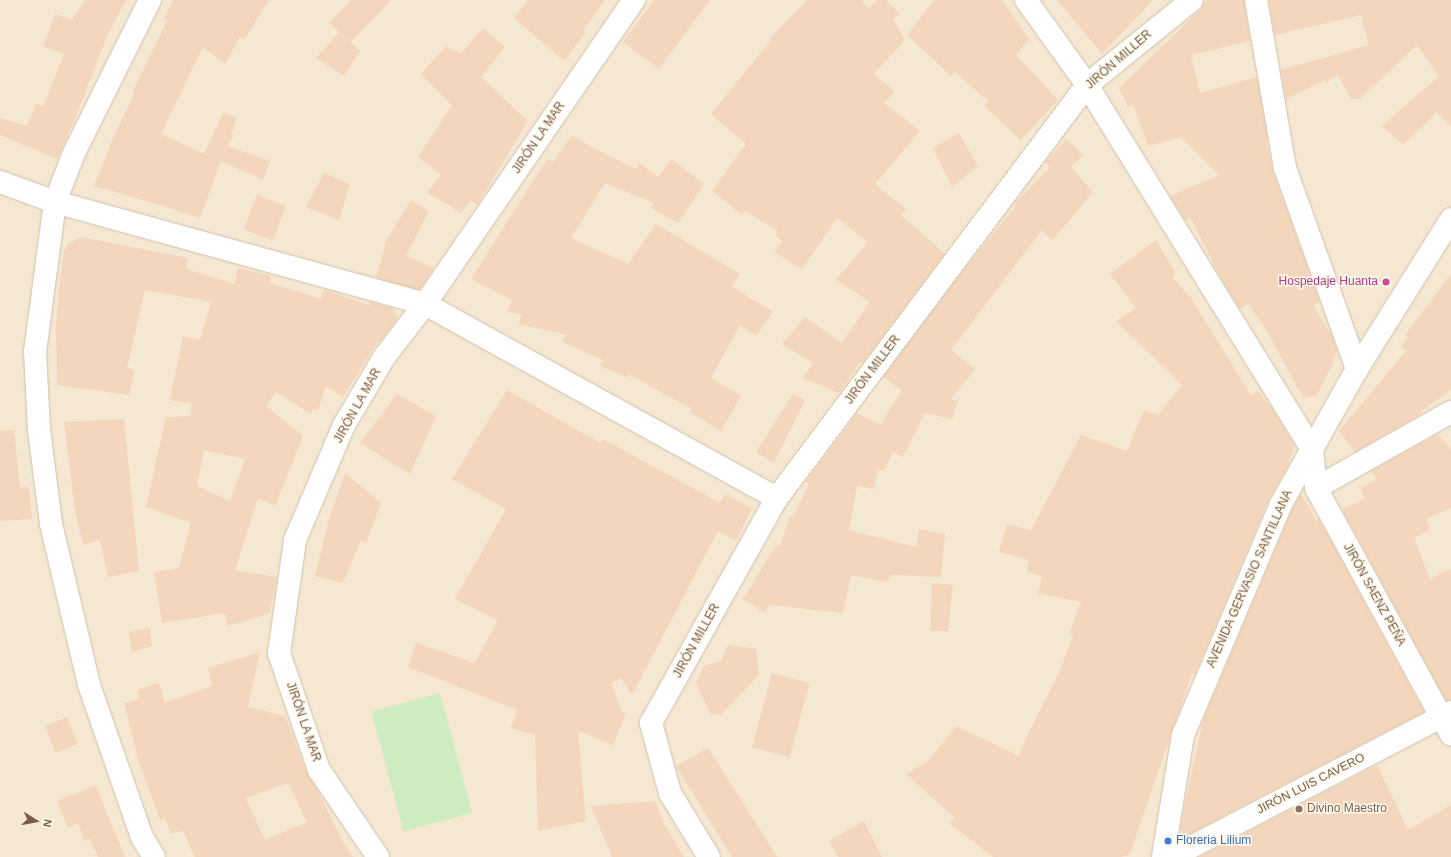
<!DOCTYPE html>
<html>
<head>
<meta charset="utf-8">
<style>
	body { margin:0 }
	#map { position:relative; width:1451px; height:857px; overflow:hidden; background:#fdf5e4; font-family:Arial,sans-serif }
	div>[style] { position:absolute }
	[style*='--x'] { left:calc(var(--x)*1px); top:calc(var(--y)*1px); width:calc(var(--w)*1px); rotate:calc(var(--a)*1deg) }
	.residential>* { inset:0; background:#f5e8d2; transform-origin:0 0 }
	.green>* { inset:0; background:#cfebc2; transform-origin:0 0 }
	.building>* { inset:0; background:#f3d6bb; transform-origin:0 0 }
	.roads { filter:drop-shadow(0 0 1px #d1c0ad) drop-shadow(0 0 1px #d1c0ad) }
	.minor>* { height:22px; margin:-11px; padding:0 11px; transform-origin:11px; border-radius:11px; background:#fff }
	.tertiary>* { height:22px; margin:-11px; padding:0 11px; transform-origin:11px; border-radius:11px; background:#fff }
	.dots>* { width:11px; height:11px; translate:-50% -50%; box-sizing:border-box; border:2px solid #fff9eb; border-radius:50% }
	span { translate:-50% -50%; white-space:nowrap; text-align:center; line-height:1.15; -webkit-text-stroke:3px #fff9eb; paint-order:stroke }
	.street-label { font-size:12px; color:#775d49 }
	.hotel-label { font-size:12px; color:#b23c85 }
	.right { translate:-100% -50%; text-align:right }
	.education-label { font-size:12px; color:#785e54 }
	.left { translate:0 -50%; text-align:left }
	.shop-label { font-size:12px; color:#366cbe }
	.north { position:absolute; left:16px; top:801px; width:40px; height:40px; -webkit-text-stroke:3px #fff9eb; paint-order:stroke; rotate:101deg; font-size:11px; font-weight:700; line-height:16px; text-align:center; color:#775d49 }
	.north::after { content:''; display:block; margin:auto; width:14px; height:18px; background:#775d49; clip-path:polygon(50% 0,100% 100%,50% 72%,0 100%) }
</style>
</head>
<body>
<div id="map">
	<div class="residential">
		<div style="left:0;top:0;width:1451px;height:857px"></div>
	</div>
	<div class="green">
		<div style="left:440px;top:693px;width:124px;height:71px;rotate:75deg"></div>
	</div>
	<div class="building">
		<div style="clip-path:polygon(85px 0,126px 0,107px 36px,75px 119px,57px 159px,0 135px,0 118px,27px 126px,36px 103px,43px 107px,64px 54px,43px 46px,55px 14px,72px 20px)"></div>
		<div style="clip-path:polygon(173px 0,269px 0,244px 40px,240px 37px,225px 64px,203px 47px,161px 134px,204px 154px,223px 113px,237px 118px,231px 135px,233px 136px,228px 146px,270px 161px,263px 180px,221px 161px,200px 218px,160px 205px,94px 186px,113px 138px,134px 94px,132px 93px,167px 21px,164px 18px)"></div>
		<div style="clip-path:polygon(351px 0,391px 0,351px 42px,329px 23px)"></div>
		<div style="clip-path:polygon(528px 0,605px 0,583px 30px,586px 32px,564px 61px,514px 18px)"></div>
		<div style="clip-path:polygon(654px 0,710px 0,659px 69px,623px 42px)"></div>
		<div style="clip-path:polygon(807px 0,861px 0,869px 8px,877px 0,886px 0,900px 14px,893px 19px,905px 40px,874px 74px,895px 92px,884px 103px,920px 131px,875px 184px,906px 209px,901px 215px,945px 254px,863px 363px,860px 362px,839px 393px,803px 378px,813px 363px,782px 344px,805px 317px,842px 343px,870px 302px,836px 280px,868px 242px,837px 218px,802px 269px,774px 252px,783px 241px,775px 235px,778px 231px,745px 211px,742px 215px,712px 191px,746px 144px,711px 114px,772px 39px,770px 38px)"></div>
		<div style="clip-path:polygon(934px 0,1002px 0,1029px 39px,1016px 55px,1058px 100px,1021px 140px,984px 106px,988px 101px,955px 72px,951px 76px,907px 35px)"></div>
		<div style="clip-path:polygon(1057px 0,1153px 0,1102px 54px)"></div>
		<div style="clip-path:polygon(1207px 0,1244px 0,1250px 41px,1191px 55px,1200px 93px,1257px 77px,1268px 140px,1266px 141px,1273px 172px,1320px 302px,1313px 305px,1332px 336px,1337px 350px,1332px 361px,1334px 362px,1317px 395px,1303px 398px,1267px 331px,1248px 304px,1240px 309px,1224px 284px,1190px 217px,1185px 220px,1170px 196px,1219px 175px,1181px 137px,1148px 146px,1133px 105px,1128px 107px,1119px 88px,1200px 10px)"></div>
		<div style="clip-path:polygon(1269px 0,1451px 0,1451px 127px,1437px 112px,1403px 145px,1382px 126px,1439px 76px,1417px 45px,1360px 99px,1351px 99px,1338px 75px,1326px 83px,1325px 80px,1286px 99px,1281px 70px,1369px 45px,1361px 15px,1275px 35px)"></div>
		<div style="clip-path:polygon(483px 28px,505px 47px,481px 77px,528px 121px,477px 205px,471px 200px,461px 213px,427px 192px,441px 175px,418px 157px,452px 105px,421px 74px,446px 46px,461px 54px)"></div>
		<div style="clip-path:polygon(339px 32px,360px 51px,344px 76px,316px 58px)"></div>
		<div style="clip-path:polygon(959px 133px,978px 166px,952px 187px,933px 148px)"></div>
		<div style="clip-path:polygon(572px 135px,586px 144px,636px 169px,639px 163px,658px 177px,672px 159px,704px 184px,678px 223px,651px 208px,654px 203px,605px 183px,571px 238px,628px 264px,656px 224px,740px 274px,731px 286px,773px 312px,756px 336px,740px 325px,711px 378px,741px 396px,721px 431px,690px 412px,692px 409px,628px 374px,626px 377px,599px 366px,603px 360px,562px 342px,567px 335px,518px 324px,522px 314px,507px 312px,512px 300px,471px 279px,538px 173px,548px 159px,553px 162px)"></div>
		<div style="clip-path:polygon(1066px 139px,1083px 155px,1071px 167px,1093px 192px,1052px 241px,1042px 230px,951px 350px,975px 369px,951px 399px,958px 401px,952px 419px,925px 413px,903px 457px,893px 452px,884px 471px,878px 469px,874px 489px,857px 486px,849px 530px,916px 547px,919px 529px,945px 534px,941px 577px,890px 575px,888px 582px,851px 575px,843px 613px,769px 605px,765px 613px,743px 599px,776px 545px,780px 546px,790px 516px,793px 517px,809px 484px,805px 482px,857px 413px,880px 425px,902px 390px,883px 377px,963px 270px,1016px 206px,1014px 204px,1050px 167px,1045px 162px)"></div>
		<div style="clip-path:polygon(324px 173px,350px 184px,339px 220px,306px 207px)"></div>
		<div style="left:257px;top:195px;width:31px;height:37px;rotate:21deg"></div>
		<div style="clip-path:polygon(411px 200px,429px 211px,406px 256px,434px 268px,420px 290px,376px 278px,386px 241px)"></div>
		<div style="clip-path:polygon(evenodd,81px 237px,188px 258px,186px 269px,235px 284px,238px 268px,271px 276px,270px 283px,321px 299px,324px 290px,369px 305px,370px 302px,393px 308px,398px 318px,380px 342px,378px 341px,343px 397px,326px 386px,318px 410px,313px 409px,311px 414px,276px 392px,266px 406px,303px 436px,275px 506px,258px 498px,235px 570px,277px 577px,269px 614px,227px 626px,225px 613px,162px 623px,154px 572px,179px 568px,191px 523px,146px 507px,166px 417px,191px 416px,191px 403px,170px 400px,183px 336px,200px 340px,211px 302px,145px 290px,127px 368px,135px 371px,129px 395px,57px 385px,56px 325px,60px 278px,64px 252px,68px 244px,81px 237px,204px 450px,245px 459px,230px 501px,197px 486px,204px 450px)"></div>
		<div style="clip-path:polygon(1156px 240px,1176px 274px,1172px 277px,1191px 298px,1251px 395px,1258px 391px,1275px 413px,1295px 446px,1287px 468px,1269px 499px,1195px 674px,1192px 673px,1130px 854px,1121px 857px,993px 857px,949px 823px,955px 818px,906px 774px,929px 760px,956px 726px,1019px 756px,1028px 734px,1059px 673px,1073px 636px,1069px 634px,1081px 602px,1038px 593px,1042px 576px,1027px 572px,1029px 560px,999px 552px,1007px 524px,1031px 530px,1081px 435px,1127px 451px,1144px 410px,1158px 415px,1182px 385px,1116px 321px,1136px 308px,1110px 274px)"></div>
		<div style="clip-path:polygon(1451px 274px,1451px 390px,1420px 412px,1421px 414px,1355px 452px,1339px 431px,1406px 351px,1401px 347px,1408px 338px,1405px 335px)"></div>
		<div style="clip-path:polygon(507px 390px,600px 443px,603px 439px,720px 503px,725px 494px,752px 508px,736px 541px,718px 531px,632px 695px,621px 678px,611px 683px,622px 712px,626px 713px,613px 745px,578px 731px,586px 821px,538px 831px,535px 735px,511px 728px,517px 710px,408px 667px,416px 643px,475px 663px,498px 620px,455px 599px,506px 509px,452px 479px)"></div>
		<div style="clip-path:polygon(397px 394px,436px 416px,410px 474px,360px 443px)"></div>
		<div style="clip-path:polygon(793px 394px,805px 400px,774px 463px,756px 452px)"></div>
		<div style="clip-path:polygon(124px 419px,139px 571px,108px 577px,100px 540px,83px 545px,75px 511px,64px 422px)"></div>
		<div style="clip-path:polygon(14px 430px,20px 488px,29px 487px,32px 519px,0 521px,0 431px)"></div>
		<div style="clip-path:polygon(1438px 434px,1451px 449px,1451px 508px,1426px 519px,1430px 530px,1414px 538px,1430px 579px,1451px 569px,1451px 700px,1446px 701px,1342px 509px,1365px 499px,1360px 488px,1377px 479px,1371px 471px)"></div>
		<div style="clip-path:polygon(345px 473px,381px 503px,366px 543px,361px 540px,343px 583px,315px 576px,329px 519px)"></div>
		<div style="clip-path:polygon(1301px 494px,1316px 520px,1319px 519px,1424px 712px,1185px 836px,1180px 829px,1203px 720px,1292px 510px)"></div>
		<div style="clip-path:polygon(932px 583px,953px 585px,948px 631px,930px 631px)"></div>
		<div style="clip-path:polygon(150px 628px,152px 646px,132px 652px,129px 632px)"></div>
		<div style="clip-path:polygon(728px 645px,756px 649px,759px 675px,721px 715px,710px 713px,696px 683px,704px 666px,721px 661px)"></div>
		<div style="clip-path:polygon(evenodd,260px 652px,248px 707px,285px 716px,307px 774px,319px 792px,341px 839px,353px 857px,195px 857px,183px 831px,171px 834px,165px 818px,160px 820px,138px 760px,124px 703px,139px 699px,137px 690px,159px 683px,165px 703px,212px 686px,208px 668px,260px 652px,288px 783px,307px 822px,265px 840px,246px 798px,288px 783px)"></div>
		<div style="left:772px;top:673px;width:39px;height:77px;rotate:15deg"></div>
		<div style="left:67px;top:717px;width:29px;height:24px;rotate:68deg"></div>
		<div style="clip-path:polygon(708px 748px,754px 820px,777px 857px,732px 857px,676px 766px)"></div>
		<div style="clip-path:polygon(1377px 765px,1408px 830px,1451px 805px,1451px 857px,1199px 857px)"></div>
		<div style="clip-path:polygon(96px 785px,105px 809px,125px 857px,98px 857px,90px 839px,84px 841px,78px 823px,68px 828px,57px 801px)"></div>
		<div style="clip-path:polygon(655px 801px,663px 822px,684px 857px,612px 857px,591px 806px)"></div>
		<div style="clip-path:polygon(864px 821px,882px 857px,838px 857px,829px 841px)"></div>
	</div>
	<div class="roads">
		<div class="minor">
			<div style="--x:150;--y:0;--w:171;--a:116.4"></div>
			<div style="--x:74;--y:153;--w:53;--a:111.2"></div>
			<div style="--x:55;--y:202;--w:150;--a:97.6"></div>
			<div style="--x:35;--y:351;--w:79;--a:87.1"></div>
			<div style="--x:39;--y:430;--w:95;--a:82.7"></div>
			<div style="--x:51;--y:524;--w:165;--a:76.7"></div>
			<div style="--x:89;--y:685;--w:161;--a:70.8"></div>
			<div style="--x:142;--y:837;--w:23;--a:59"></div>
			<div style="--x:1026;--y:0;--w:105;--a:54.3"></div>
			<div style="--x:1087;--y:85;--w:429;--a:58.3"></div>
			<div style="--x:1312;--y:450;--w:38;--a:84"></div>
			<div style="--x:1316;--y:488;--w:281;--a:61.3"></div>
			<div style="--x:1256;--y:0;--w:170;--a:80.2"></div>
			<div style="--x:1285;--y:168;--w:214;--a:70.3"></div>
			<div style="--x:0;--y:182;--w:59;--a:20"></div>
			<div style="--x:55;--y:202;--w:384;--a:15.4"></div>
			<div style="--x:425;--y:304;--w:402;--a:28.9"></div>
			<div style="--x:1316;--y:488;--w:155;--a:-29.4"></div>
			<div style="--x:378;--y:857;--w:105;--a:-124.1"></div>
			<div style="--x:319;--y:770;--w:124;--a:-108.9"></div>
			<div style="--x:279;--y:653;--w:114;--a:-81.9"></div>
			<div style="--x:295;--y:540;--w:125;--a:-66.9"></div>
			<div style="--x:344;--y:425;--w:80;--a:-59.3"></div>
			<div style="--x:385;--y:356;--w:66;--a:-52.4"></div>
			<div style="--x:425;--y:304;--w:369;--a:-55.5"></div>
			<div style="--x:709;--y:857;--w:75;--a:-121.4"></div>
			<div style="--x:670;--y:793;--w:73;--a:-105.2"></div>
			<div style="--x:651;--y:723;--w:258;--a:-60.8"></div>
			<div style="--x:777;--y:498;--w:516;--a:-53.11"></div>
			<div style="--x:1087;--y:85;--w:135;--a:-39"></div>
			<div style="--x:1172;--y:857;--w:314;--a:-27.5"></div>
		</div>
		<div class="tertiary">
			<div style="--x:1163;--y:857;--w:124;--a:-80.7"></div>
			<div style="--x:1183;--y:735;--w:251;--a:-67"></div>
			<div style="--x:1281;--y:504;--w:155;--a:-60.6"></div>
			<div style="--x:1357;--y:369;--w:177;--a:-57.9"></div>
		</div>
	</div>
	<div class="dots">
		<div style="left:1386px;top:282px;background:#d1479c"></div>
		<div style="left:1299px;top:809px;background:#8d6e63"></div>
		<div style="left:1168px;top:841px;background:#3f7fe0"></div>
	</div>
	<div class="street-label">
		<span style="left:1119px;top:60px;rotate:-41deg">JIRÓN MILLER</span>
		<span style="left:539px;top:138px;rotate:-56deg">JIRÓN LA MAR</span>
		<span style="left:873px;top:370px;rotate:-53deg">JIRÓN MILLER</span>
		<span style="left:358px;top:406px;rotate:-61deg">JIRÓN LA MAR</span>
		<span style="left:1250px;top:579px;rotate:-66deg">AVENIDA GERVASIO SANTILLANA</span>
		<span style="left:1374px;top:595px;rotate:61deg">JIRÓN SAENZ PEÑA</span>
		<span style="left:697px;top:641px;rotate:-61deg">JIRÓN MILLER</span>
		<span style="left:303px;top:722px;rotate:71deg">JIRÓN LA MAR</span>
		<span style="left:1311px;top:784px;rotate:-27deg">JIRÓN LUIS CAVERO</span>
	</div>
	<div class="hotel-label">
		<span class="right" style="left:1378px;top:282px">Hospedaje Huanta</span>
	</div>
	<div class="education-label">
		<span class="left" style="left:1307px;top:809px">Divino Maestro</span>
	</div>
	<div class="shop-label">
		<span class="left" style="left:1176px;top:841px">Floreria Lilium</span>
	</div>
	<div class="north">N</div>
</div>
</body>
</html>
